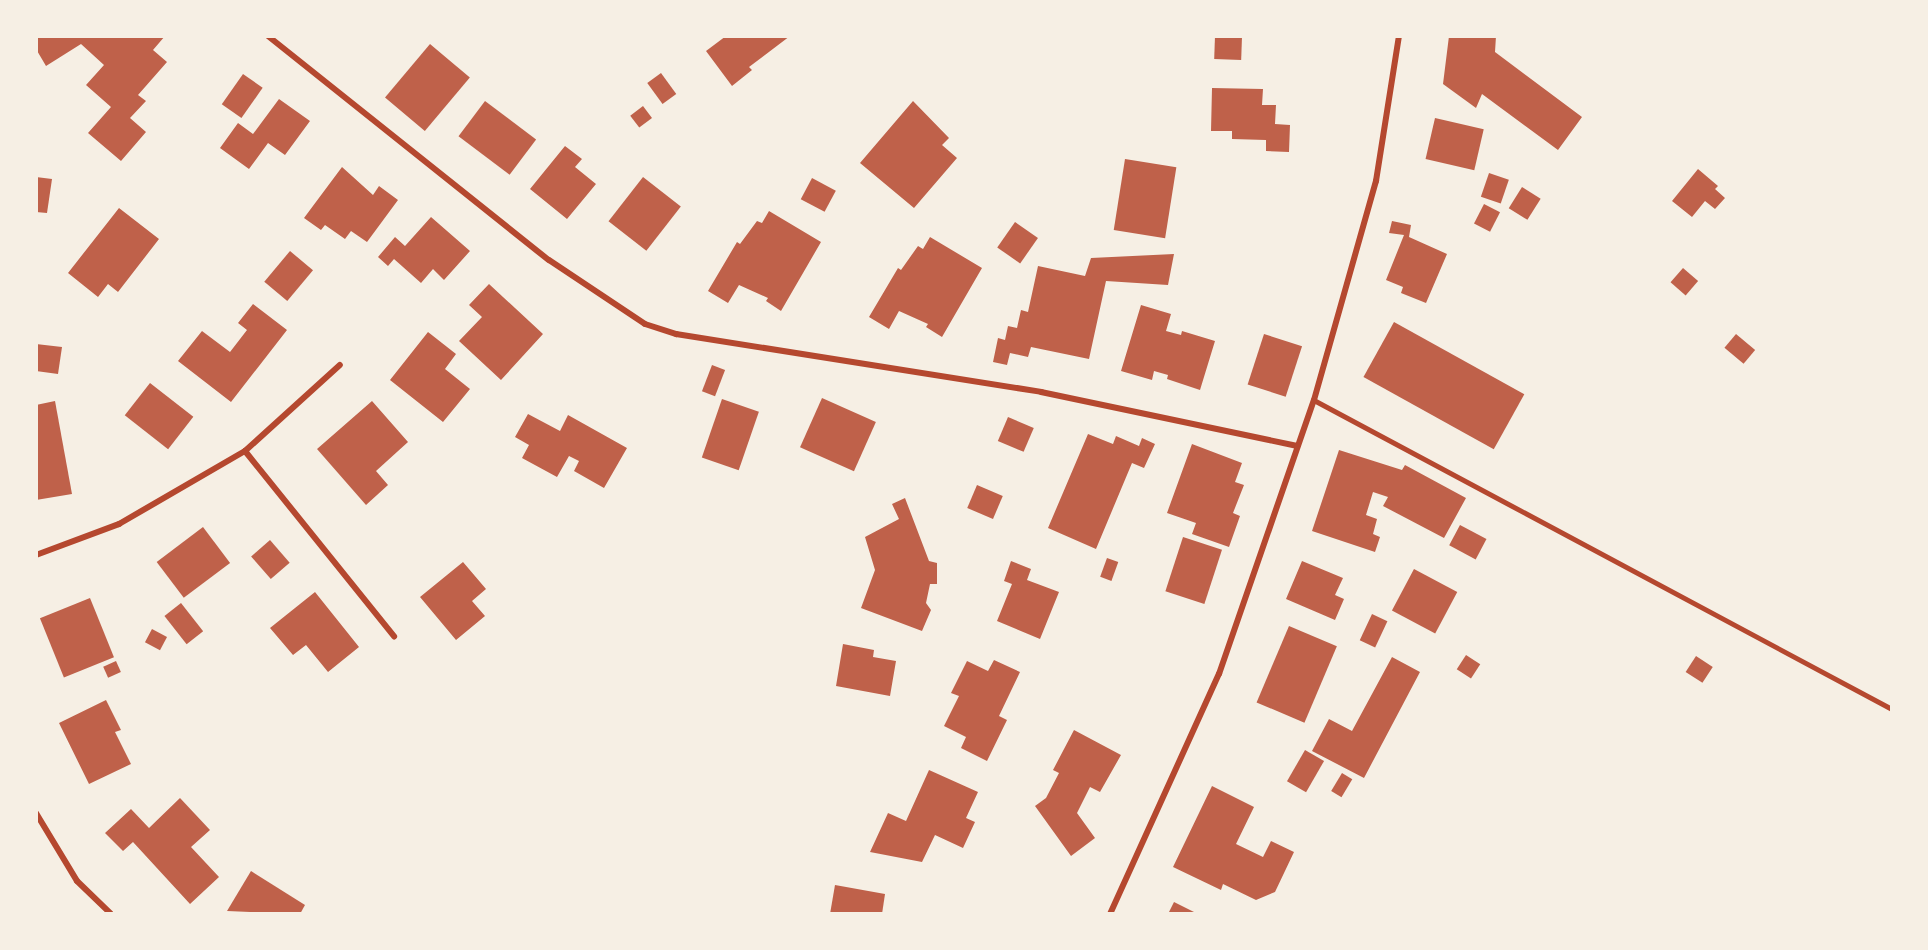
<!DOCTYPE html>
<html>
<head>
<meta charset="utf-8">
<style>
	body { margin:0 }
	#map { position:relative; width:1928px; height:950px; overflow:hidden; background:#f6efe4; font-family:"Work Sans",sans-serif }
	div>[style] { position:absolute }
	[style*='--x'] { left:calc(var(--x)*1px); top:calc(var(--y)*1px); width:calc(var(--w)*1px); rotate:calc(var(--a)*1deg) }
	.building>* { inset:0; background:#bf614a; transform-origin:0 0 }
	.service>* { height:4.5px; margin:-2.25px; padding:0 2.25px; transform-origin:2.25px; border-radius:2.25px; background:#b5482f }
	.minor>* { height:6px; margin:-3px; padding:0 3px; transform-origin:3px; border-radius:3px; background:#b5482f }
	span { translate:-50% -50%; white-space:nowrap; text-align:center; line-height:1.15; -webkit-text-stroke:5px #f6efe4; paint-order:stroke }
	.frame { position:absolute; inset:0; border:38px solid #f6efe4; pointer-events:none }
</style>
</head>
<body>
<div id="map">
	<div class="building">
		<div style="clip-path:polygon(36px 36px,165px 36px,153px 50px,167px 62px,138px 95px,146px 101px,130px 118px,146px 132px,121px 161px,88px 133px,111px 107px,86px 85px,104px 65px,81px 44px,46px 66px,36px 49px)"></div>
		<div style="clip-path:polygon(726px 36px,790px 36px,749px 67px,752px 70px,732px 86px,706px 51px)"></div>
		<div style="left:1215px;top:36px;width:27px;height:23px;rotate:2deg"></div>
		<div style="clip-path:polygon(1449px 36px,1496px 36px,1495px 52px,1582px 117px,1558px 150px,1482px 94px,1476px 108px,1443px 84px)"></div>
		<div style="left:430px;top:44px;width:52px;height:70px;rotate:40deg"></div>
		<div style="left:661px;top:73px;width:26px;height:17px;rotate:54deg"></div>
		<div style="left:243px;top:74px;width:24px;height:37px;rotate:35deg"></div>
		<div style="clip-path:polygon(1212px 88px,1263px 89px,1262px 105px,1276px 105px,1275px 124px,1290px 125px,1289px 152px,1266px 151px,1266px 140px,1232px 139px,1232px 131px,1211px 131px)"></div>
		<div style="clip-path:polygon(279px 99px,310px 121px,285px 155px,268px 143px,249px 169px,220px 148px,238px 123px,253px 134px)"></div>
		<div style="left:485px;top:101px;width:64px;height:44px;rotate:37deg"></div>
		<div style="clip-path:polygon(913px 101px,949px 138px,942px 145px,957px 158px,914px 208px,860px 163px)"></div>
		<div style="left:643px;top:106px;width:15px;height:16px;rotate:53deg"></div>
		<div style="left:1435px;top:118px;width:50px;height:42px;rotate:13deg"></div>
		<div style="clip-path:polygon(565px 146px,582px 159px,575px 167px,596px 184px,567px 219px,530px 189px)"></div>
		<div style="left:1125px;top:159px;width:52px;height:72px;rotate:9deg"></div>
		<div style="clip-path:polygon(342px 167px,373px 195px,379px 186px,398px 200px,367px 242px,351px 231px,345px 239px,325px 225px,321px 230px,304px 218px)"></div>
		<div style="clip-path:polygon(1698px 169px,1718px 186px,1715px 189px,1725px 198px,1715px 209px,1705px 201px,1692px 217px,1672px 201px)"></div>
		<div style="left:1489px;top:173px;width:21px;height:25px;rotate:19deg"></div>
		<div style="clip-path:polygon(36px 177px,52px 179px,47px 213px,36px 212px)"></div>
		<div style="left:643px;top:177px;width:48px;height:56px;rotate:38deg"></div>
		<div style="left:812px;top:178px;width:27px;height:24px;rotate:28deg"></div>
		<div style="left:1522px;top:187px;width:22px;height:25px;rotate:32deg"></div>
		<div style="left:1484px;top:204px;width:18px;height:22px;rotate:27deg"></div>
		<div style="clip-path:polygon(119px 208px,159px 239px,118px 292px,108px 284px,98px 297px,68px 273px)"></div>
		<div style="clip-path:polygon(769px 211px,821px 242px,781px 311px,766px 301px,768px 298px,739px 285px,728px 303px,708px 291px,737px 242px,740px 244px,757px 221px,762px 223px)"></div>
		<div style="clip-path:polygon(431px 217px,470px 251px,444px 280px,433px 269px,421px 283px,394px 259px,388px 266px,378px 257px,395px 237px,405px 246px)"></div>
		<div style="clip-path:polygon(1392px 221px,1411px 225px,1409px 237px,1447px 254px,1426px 303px,1401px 293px,1403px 287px,1386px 280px,1404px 235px,1389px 233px)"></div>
		<div style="left:1015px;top:222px;width:28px;height:31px;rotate:35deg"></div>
		<div style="clip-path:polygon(930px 237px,982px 268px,942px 337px,926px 327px,928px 324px,899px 311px,889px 329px,869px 317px,898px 268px,901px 270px,918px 246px,923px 249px)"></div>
		<div style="left:290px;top:251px;width:30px;height:40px;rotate:40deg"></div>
		<div style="clip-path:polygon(1174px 254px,1168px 285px,1106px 281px,1089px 359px,1031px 347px,1028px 357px,1010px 353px,1007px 365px,993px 362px,998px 338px,1005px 340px,1008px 326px,1017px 328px,1021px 310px,1028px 312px,1038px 266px,1085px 276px,1091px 258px)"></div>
		<div style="left:1683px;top:268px;width:20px;height:19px;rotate:41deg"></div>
		<div style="clip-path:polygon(489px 284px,543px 334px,501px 380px,459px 341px,482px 317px,469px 305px)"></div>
		<div style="clip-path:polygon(253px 304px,287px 330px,231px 402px,178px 361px,202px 331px,230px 352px,247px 330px,238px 323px)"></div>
		<div style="clip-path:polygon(1141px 305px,1171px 314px,1166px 331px,1181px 335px,1182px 331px,1215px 341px,1200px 390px,1167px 379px,1168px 375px,1154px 371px,1152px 380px,1121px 371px)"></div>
		<div style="left:1394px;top:322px;width:149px;height:63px;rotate:29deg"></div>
		<div style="clip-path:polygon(428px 332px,456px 354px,445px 369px,470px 389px,443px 422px,390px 380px)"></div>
		<div style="left:1264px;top:334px;width:40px;height:53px;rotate:18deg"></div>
		<div style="left:1736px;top:334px;width:25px;height:18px;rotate:40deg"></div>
		<div style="clip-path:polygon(36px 344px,62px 347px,58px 374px,36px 371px)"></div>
		<div style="left:712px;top:365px;width:14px;height:28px;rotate:21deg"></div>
		<div style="left:150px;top:383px;width:55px;height:41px;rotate:38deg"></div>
		<div style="left:822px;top:398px;width:59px;height:54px;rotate:24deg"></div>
		<div style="left:722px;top:399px;width:39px;height:62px;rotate:19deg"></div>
		<div style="clip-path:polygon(55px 401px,72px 494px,36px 500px,36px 405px)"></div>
		<div style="clip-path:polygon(372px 401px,408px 442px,376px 471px,388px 485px,366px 505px,317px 449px)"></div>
		<div style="clip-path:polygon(528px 414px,560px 431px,568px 415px,627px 448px,604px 488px,574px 471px,579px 461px,569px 456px,557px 477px,522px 458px,529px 445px,515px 437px)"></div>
		<div style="left:1008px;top:417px;width:28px;height:26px;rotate:23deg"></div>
		<div style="clip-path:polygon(1088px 434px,1113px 444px,1116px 436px,1139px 446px,1142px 438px,1155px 444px,1144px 468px,1132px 463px,1096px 549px,1048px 528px)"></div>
		<div style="clip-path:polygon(1192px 444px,1242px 463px,1235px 482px,1244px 485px,1233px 513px,1240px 516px,1229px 547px,1192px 534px,1196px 523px,1167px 513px)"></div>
		<div style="clip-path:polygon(1339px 450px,1402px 470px,1405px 465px,1466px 498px,1444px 538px,1383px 506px,1388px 497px,1373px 492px,1366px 515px,1377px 519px,1373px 534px,1380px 537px,1375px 552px,1312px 531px)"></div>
		<div style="left:977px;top:485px;width:28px;height:25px;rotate:23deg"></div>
		<div style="clip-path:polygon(905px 498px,929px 561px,937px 563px,937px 584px,930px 584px,926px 603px,931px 610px,922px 631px,861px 608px,875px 570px,865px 537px,899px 519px,892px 504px)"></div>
		<div style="left:1460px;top:525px;width:30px;height:23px;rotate:28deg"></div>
		<div style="left:203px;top:527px;width:45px;height:58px;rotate:53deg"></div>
		<div style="left:1183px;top:537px;width:41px;height:57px;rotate:18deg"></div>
		<div style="left:270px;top:540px;width:30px;height:25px;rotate:49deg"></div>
		<div style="left:1107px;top:558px;width:12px;height:20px;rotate:20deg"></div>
		<div style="clip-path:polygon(1011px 561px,1031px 569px,1027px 580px,1059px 592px,1040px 639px,997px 621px,1012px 584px,1004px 581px)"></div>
		<div style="clip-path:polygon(1302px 561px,1343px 578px,1335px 595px,1344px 599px,1335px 620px,1286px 599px)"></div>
		<div style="clip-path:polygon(463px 562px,486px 589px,472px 601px,485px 616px,456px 640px,420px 597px)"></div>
		<div style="left:1414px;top:569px;width:49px;height:47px;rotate:28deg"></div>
		<div style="clip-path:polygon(315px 592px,359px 647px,328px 672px,306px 645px,293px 655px,270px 628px)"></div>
		<div style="left:90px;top:598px;width:64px;height:54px;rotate:68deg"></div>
		<div style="left:181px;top:603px;width:36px;height:21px;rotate:52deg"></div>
		<div style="left:1372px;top:614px;width:17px;height:29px;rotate:25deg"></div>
		<div style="left:1289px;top:626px;width:52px;height:83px;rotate:23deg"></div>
		<div style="left:152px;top:629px;width:17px;height:15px;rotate:28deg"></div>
		<div style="clip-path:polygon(843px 644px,874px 650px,873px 657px,896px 661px,890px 696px,836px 686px)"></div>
		<div style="left:1466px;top:655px;width:17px;height:17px;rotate:33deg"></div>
		<div style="left:1696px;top:656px;width:20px;height:19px;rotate:33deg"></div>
		<div style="clip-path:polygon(1392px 657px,1420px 672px,1364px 778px,1312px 751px,1329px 719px,1352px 731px)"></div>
		<div style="clip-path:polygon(994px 660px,1020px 672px,999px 716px,1007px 720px,987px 761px,961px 748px,966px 737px,944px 726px,959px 696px,951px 693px,967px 661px,988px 671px)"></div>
		<div style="left:116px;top:661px;width:12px;height:14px;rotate:66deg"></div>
		<div style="clip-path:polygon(106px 700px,121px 730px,115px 732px,131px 764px,89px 784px,59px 723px)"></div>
		<div style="clip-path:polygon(1074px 730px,1121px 755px,1100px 792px,1090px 787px,1077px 813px,1095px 838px,1071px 856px,1035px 806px,1046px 798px,1059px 773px,1053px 770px)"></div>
		<div style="left:1305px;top:750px;width:22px;height:36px;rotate:30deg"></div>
		<div style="clip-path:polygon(929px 770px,978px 792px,966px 818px,975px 822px,963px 848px,935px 835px,922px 862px,870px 852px,888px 813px,906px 821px)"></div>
		<div style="left:1342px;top:773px;width:12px;height:21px;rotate:31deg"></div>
		<div style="clip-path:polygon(1212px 786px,1254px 807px,1236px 844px,1263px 857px,1271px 841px,1294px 852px,1275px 892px,1256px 900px,1223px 884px,1221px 890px,1173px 867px)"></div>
		<div style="clip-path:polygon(180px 798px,210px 830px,191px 847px,219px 877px,190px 904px,133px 842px,123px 851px,105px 833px,131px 809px,149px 828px)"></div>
		<div style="clip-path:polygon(251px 871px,305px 905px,300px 914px,227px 911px)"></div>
		<div style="clip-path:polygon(835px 885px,885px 894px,882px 914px,830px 914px)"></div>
		<div style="clip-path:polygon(1174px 902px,1198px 914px,1168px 914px)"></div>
	</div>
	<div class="service">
		<div style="--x:1314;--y:400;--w:655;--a:28.13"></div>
	</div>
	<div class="minor">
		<div style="--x:268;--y:36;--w:359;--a:38.6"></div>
		<div style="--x:549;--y:260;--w:115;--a:33.7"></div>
		<div style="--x:645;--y:324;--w:33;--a:18"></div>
		<div style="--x:676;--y:334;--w:370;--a:9"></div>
		<div style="--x:1041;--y:392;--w:262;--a:11.9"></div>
		<div style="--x:245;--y:451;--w:238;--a:51.2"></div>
		<div style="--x:36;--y:555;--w:89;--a:-20.5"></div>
		<div style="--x:119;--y:524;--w:146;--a:-30.1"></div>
		<div style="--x:245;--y:451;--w:128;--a:-42.2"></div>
		<div style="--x:36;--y:813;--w:79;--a:58.9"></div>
		<div style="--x:77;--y:881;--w:47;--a:44.1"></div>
		<div style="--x:1110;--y:914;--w:264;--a:-65.6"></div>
		<div style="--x:1219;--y:674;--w:290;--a:-70.9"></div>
		<div style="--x:1314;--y:400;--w:228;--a:-74.2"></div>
		<div style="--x:1376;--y:181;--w:147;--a:-81"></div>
	</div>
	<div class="frame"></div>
</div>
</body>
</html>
